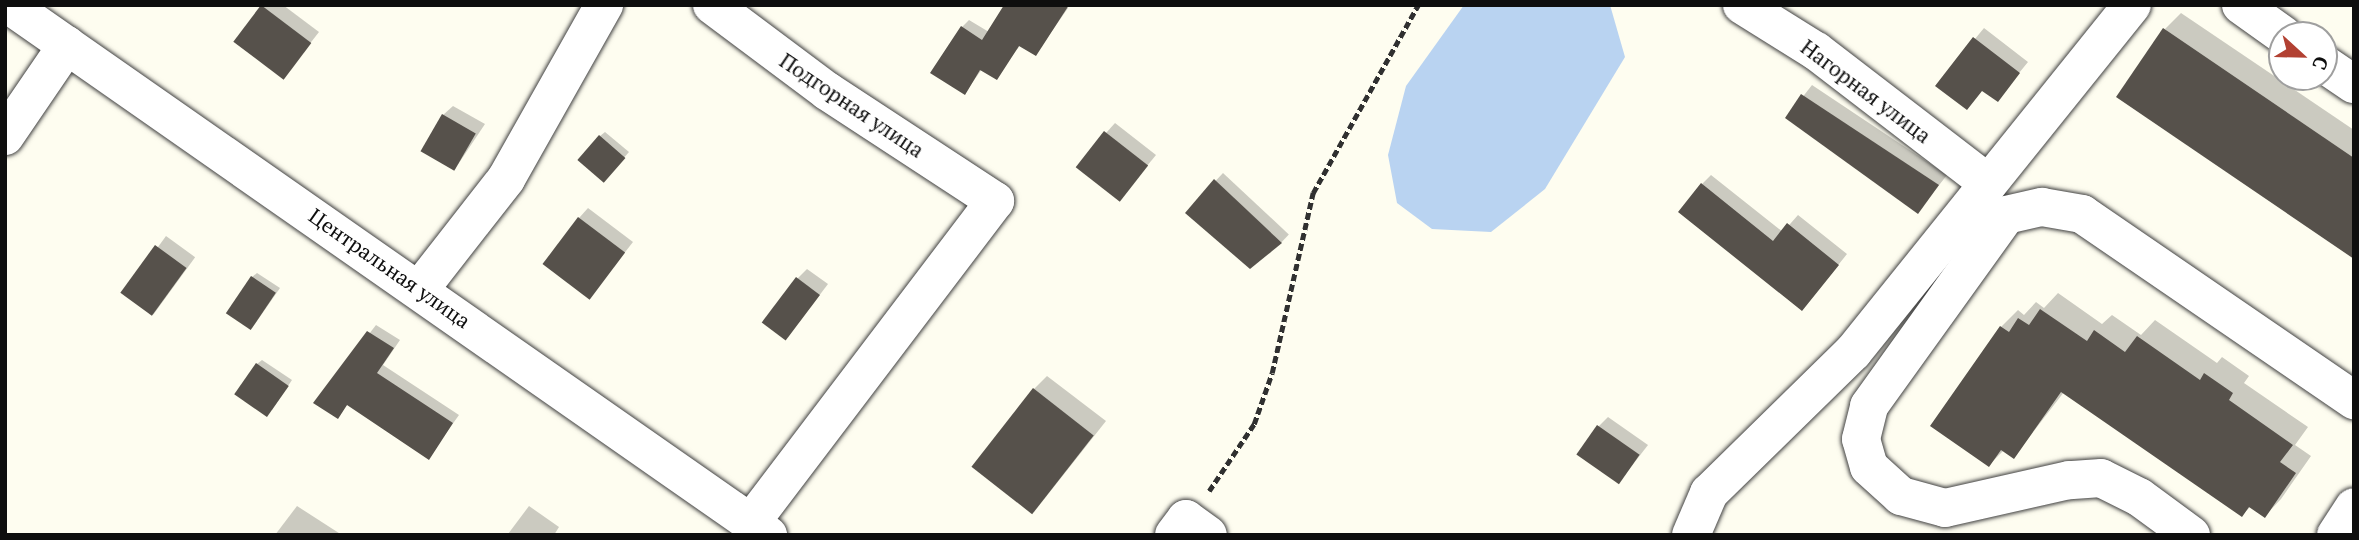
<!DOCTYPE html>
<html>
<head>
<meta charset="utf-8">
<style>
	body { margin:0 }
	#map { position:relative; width:2359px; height:540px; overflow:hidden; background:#fefdf0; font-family:"PT Serif",serif }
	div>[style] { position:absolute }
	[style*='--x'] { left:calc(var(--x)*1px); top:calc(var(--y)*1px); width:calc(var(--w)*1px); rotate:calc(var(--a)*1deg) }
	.water>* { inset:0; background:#b9d3f1 }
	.shadow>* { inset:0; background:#0003; transform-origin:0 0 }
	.building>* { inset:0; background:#56514b; transform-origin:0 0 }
	.path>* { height:4.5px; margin-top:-2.25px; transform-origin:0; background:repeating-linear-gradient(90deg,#303030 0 7px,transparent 0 10.5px) }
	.roads { filter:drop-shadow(0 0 2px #414141) drop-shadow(0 0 2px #414141) }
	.minor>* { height:38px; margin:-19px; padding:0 19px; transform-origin:19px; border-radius:19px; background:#fff }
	span { translate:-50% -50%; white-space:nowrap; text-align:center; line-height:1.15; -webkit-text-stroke:7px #fff; paint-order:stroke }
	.street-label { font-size:21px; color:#0e0e0e }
	.frame { position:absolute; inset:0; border:7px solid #0e0e0e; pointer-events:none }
	.north { position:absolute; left:2268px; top:21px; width:70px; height:70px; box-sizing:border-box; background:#fff; border:2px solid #9f9f9f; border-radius:50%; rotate:112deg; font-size:19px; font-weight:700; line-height:28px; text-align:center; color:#0e0e0e }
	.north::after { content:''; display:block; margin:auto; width:24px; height:32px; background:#b24132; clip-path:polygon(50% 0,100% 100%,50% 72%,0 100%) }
</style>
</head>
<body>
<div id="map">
	<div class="water">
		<div style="clip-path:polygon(1464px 5px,1610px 5px,1625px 57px,1545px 189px,1491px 232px,1432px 229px,1397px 203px,1388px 155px,1406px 86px)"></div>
	</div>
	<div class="shadow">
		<div style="clip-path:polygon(263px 5px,283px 5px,319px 32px,283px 78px,235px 42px)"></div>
		<div style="clip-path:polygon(1065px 5px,1068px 8px,1036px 54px,1021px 44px,996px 78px,982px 69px,965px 93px,962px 27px,969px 20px,989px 32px)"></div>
		<div style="clip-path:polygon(2181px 13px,2354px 130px,2354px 257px,2165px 29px)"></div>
		<div style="clip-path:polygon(1984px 28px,2028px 62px,1997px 100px,1983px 89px,1967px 108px,1937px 85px)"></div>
		<div style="clip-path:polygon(1812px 85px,1947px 175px,1918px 212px,1787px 117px)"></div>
		<div style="clip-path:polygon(453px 106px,485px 124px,455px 169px,443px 115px)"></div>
		<div style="clip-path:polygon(1115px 123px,1156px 155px,1120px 199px,1106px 133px)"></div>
		<div style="clip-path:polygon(605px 132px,629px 152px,609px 175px,600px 136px)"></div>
		<div style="left:1223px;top:173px;width:90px;height:11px;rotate:43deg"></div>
		<div style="clip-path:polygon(1711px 175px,1783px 232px,1798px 215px,1847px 254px,1811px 299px,1702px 184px)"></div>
		<div style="clip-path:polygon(588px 208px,633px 242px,590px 297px,579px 218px)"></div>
		<div style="left:166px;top:236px;width:36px;height:71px;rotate:36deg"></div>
		<div style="clip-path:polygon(807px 269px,828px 284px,787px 338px,797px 279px)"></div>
		<div style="clip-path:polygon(257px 273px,280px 288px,252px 328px,252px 277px)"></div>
		<div style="clip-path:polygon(2058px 293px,2102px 324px,2112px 315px,2141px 335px,2155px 320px,2217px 363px,2222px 357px,2249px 376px,2244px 383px,2308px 427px,2295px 445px,2311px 456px,2281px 499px,2265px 516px,2251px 506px,2242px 515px,2064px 392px,2014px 457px,2004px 450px,1989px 465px,1933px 426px,2001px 327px,2018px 310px,2024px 315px,2036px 302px,2044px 308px)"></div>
		<div style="clip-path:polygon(376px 325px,400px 340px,383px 365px,459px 415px,429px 457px,348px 404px,337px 416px,316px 402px)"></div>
		<div style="clip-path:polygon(262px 360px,292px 380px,272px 410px,257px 364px)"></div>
		<div style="clip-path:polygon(1047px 376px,1106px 421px,1034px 512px,1034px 389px)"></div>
		<div style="clip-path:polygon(1608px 417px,1648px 445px,1620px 481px,1598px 427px)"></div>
		<div style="clip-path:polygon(297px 506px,342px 535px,275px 535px)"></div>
		<div style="clip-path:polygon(529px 506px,559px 527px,554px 535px,508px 534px)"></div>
	</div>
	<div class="building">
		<div style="left:261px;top:5px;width:63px;height:46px;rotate:37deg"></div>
		<div style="clip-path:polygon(1004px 5px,1069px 5px,1036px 56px,1019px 46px,997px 80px,980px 70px,965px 95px,930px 73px,961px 26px,982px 40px)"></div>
		<div style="clip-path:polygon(2163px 28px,2354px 158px,2354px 259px,2116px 97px)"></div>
		<div style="clip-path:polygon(1973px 37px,2020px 73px,1998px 102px,1982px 91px,1967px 110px,1935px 86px)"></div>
		<div style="clip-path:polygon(1801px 94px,1939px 185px,1918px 214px,1785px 118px)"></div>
		<div style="left:442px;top:114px;width:39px;height:43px;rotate:30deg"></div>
		<div style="left:1104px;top:131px;width:56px;height:46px;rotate:38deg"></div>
		<div style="left:599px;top:135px;width:35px;height:33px;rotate:41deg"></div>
		<div style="clip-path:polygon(1214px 179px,1282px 243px,1250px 269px,1185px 213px)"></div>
		<div style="clip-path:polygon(1701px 183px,1773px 241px,1787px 223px,1839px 265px,1802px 311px,1678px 212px)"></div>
		<div style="left:578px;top:217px;width:59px;height:59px;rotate:37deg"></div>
		<div style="left:155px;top:245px;width:39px;height:59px;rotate:36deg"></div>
		<div style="left:251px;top:276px;width:30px;height:45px;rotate:34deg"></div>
		<div style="left:796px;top:277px;width:30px;height:57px;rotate:37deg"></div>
		<div style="clip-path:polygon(2040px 309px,2087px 341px,2094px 330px,2125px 352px,2137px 336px,2200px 380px,2204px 373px,2233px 393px,2229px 400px,2293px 445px,2280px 462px,2296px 473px,2265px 518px,2249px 507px,2242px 517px,2061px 392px,2014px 459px,2001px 450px,1989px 467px,1930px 426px,2000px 326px,2009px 332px,2018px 318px,2029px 325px)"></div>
		<div style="clip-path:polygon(367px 331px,394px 348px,377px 373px,453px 423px,429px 460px,347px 405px,338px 419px,313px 403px)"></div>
		<div style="left:256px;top:363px;width:40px;height:38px;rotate:35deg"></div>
		<div style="left:1033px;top:388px;width:77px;height:100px;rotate:38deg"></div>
		<div style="left:1597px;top:425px;width:52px;height:36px;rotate:35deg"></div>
	</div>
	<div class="path">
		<div style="--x:1209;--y:491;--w:81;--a:-56.1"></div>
		<div style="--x:1254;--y:424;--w:54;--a:-70.6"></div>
		<div style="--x:1272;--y:373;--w:185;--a:-77.2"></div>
		<div style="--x:1313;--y:193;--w:215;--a:-60.8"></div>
	</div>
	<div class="roads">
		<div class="minor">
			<div style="--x:9;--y:5;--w:926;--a:34.93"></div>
			<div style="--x:712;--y:5;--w:144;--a:36.8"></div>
			<div style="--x:827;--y:91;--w:201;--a:33.2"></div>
			<div style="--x:995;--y:201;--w:404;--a:127.2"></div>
			<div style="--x:1742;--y:5;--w:87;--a:31.9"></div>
			<div style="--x:1816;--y:51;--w:215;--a:37.5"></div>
			<div style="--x:2241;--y:5;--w:52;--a:35.5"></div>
			<div style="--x:2324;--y:64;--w:36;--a:34"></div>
			<div style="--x:5;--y:136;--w:110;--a:-55.7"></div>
			<div style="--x:420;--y:289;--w:140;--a:-52"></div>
			<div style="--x:506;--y:179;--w:200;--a:-60.6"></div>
			<div style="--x:1174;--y:535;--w:20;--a:-53"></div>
			<div style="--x:1186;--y:519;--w:27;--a:36"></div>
			<div style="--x:1691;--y:535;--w:46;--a:-66.8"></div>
			<div style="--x:1709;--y:493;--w:202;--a:-44.4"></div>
			<div style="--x:1853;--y:352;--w:445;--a:-51.2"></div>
			<div style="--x:2191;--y:535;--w:64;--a:-143.8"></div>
			<div style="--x:2139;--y:497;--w:42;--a:-153.4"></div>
			<div style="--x:2101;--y:478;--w:32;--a:176"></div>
			<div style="--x:2069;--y:480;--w:127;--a:167.3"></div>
			<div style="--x:1945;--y:508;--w:46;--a:-164.7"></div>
			<div style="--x:1901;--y:496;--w:43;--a:-137.8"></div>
			<div style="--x:1869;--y:467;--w:29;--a:-106"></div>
			<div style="--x:1861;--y:439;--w:34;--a:-76"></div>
			<div style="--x:1869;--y:406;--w:235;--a:-54.3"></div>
			<div style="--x:2006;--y:215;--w:37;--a:-13"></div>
			<div style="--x:2042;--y:207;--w:41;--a:9.9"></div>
			<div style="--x:2082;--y:214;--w:330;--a:34.4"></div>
			<div style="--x:2336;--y:535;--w:33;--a:-57"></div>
		</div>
	</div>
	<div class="street-label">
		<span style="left:1866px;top:91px;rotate:37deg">Нагорная улица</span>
		<span style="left:852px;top:105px;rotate:34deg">Подгорная улица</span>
		<span style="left:390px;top:268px;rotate:35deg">Центральная улица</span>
	</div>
	<div class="frame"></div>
	<div class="north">С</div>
</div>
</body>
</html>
